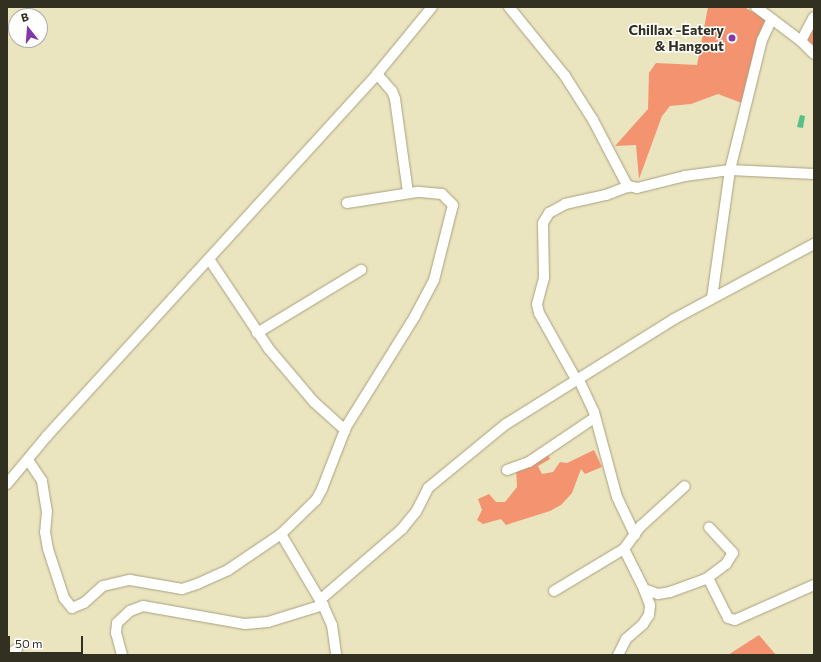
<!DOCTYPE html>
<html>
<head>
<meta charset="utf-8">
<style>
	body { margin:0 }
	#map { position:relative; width:821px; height:662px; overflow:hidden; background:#eae4bf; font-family:Commissioner,sans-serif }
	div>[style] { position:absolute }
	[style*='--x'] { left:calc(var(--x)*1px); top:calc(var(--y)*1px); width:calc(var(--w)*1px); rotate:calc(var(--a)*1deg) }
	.green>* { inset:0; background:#f49370 }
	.water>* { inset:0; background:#57c089 }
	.roads { filter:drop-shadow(0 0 1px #a7a17d) drop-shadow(0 0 1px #a7a17d) }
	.street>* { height:10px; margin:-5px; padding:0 5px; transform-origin:5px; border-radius:5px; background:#fff }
	.dots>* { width:11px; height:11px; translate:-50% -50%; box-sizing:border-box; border:2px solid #fff; border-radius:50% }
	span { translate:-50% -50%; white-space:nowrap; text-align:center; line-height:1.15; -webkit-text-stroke:3px #fff; paint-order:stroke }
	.poi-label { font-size:14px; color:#323021; font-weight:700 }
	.right { translate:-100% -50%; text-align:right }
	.frame { position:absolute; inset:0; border:8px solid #323021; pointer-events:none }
	.north { position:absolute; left:8px; top:8px; width:40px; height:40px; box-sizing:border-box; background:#fff; border:1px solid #adaca6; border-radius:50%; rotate:343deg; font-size:11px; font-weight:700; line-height:16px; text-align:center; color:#323021 }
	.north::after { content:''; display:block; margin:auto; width:14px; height:18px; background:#8237a8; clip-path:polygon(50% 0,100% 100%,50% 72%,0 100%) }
	.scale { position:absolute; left:8px; top:636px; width:75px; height:18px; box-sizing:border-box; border:2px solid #323021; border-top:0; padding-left:5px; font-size:12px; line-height:14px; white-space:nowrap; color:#323021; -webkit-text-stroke:3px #fff; paint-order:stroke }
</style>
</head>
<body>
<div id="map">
	<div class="green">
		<div style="clip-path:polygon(708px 7px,744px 7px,769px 21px,747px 105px,718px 94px,691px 104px,670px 106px,662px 116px,639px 179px,636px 145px,615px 146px,648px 109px,649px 73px,656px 63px,697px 65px)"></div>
		<div style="clip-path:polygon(814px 24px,814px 45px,806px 40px)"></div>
		<div style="clip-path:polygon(594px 450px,602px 467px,585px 474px,581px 469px,572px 493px,561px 505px,550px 511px,506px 525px,501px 519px,483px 524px,477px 520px,482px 510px,478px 499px,489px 494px,496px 502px,505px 502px,517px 487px,516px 468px,546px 451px,550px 459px,538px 466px,542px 474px,553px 472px,560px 462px,567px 463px)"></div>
		<div style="clip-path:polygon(759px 635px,776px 655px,728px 655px)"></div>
	</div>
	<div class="water">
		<div style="clip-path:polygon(800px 115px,805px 116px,803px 128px,797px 127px)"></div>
	</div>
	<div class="roads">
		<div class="street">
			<div style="--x:509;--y:7;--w:89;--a:50.9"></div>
			<div style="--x:565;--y:76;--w:52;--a:57.5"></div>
			<div style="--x:593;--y:120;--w:76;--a:62.4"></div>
			<div style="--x:756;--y:7;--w:56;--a:37.1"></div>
			<div style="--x:801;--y:41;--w:18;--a:45"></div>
			<div style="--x:801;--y:41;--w:27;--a:-62"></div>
			<div style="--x:377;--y:74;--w:23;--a:49"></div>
			<div style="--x:392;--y:91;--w:9;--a:69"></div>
			<div style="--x:395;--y:99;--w:95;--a:82.1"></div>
			<div style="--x:209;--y:259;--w:108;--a:56.3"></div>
			<div style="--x:269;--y:349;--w:70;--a:49.7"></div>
			<div style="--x:314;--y:402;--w:42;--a:42.1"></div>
			<div style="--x:712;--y:298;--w:129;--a:-82"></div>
			<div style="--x:730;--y:170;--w:134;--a:-76.2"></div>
			<div style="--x:762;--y:40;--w:23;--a:-65"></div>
			<div style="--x:257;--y:333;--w:122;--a:-31.2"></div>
			<div style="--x:579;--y:380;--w:35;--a:65"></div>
			<div style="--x:594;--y:412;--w:88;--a:74.9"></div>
			<div style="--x:617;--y:497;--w:42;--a:64.7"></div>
			<div style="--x:577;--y:381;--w:78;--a:-119.2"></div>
			<div style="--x:539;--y:313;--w:9;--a:-103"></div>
			<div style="--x:537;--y:304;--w:28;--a:-75"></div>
			<div style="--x:544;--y:277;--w:54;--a:-91.1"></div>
			<div style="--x:543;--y:223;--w:12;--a:-59"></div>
			<div style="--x:549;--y:213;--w:18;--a:-29"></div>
			<div style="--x:565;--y:204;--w:42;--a:-12.4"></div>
			<div style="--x:606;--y:195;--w:25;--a:-21"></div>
			<div style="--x:629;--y:186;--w:8;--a:14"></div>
			<div style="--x:637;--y:188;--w:49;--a:-14"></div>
			<div style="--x:685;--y:176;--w:45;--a:-7.6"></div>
			<div style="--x:730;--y:170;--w:84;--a:2.7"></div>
			<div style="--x:28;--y:460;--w:25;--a:56"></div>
			<div style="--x:42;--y:481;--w:30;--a:81"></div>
			<div style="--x:47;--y:511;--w:21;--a:95"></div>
			<div style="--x:45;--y:532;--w:17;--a:80"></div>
			<div style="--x:48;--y:549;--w:52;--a:71.9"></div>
			<div style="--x:64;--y:598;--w:13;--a:51"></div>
			<div style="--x:72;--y:608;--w:13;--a:-23"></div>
			<div style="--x:84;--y:603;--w:25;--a:-42"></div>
			<div style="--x:103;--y:586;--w:28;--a:-13"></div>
			<div style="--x:130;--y:580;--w:53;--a:9.8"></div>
			<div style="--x:182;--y:589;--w:16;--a:-18"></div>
			<div style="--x:197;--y:584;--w:34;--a:-24"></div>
			<div style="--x:228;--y:570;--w:64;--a:-34.2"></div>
			<div style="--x:281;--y:534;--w:49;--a:-44.2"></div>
			<div style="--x:316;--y:500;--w:13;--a:-61"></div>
			<div style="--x:322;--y:489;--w:66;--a:-68.8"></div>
			<div style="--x:346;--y:427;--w:131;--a:-58.1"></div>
			<div style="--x:415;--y:316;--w:41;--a:-62.2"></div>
			<div style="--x:434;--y:280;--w:77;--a:-75.8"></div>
			<div style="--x:453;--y:205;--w:16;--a:-135"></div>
			<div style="--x:442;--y:194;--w:25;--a:-175"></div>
			<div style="--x:417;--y:192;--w:71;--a:171.1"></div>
			<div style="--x:507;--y:470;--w:23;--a:-20"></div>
			<div style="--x:529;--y:462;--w:78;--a:-34.1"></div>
			<div style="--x:7;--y:484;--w:62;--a:-50.2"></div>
			<div style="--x:47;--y:436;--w:490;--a:-47.6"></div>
			<div style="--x:377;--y:74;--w:87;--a:-50.6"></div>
			<div style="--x:281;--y:534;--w:82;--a:59.4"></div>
			<div style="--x:323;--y:605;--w:22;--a:66"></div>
			<div style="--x:332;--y:625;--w:30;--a:82"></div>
			<div style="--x:624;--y:549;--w:45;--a:63.4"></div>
			<div style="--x:644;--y:589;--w:15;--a:20"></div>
			<div style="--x:658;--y:594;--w:12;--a:-9"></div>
			<div style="--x:670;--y:592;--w:38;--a:-20"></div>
			<div style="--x:706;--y:579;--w:3;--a:18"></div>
			<div style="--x:709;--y:580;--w:42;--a:63.4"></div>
			<div style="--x:728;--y:618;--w:7;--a:16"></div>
			<div style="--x:735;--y:620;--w:86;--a:-23.9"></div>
			<div style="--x:706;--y:579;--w:25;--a:-37"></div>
			<div style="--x:726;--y:564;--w:13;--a:-58"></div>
			<div style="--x:733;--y:553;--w:35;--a:-133"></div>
			<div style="--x:554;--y:591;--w:82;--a:-31"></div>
			<div style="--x:624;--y:549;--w:29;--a:-54"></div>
			<div style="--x:641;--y:526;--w:59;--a:-42.3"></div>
			<div style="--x:321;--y:599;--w:107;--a:-40.8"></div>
			<div style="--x:402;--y:529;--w:22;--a:-51"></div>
			<div style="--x:416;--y:512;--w:27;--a:-63"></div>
			<div style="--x:428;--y:488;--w:101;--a:-39.4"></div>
			<div style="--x:506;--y:424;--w:198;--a:-32"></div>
			<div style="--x:674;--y:319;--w:159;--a:-28.2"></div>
			<div style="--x:8;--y:655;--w:11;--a:-34"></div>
			<div style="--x:122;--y:655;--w:23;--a:-105"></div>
			<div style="--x:116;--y:633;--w:10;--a:-84"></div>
			<div style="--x:117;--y:623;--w:18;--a:-43"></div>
			<div style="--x:130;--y:611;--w:14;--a:-21"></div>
			<div style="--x:143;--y:606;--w:104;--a:10"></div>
			<div style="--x:245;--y:624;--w:23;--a:-5"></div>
			<div style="--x:268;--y:622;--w:58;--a:-17.2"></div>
			<div style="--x:618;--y:655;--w:18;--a:-63"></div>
			<div style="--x:626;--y:639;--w:23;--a:-41"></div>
			<div style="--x:643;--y:624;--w:11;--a:-56"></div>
			<div style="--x:649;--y:615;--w:10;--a:-84"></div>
			<div style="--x:650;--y:605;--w:17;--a:-111"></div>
		</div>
	</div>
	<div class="dots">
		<div style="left:732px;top:38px;background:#8237a8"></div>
	</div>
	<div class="poi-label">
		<span class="right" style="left:724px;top:38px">Chillax -Eatery<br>&amp; Hangout</span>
	</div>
	<div class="frame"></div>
	<div class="north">B</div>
	<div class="scale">50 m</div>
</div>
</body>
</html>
